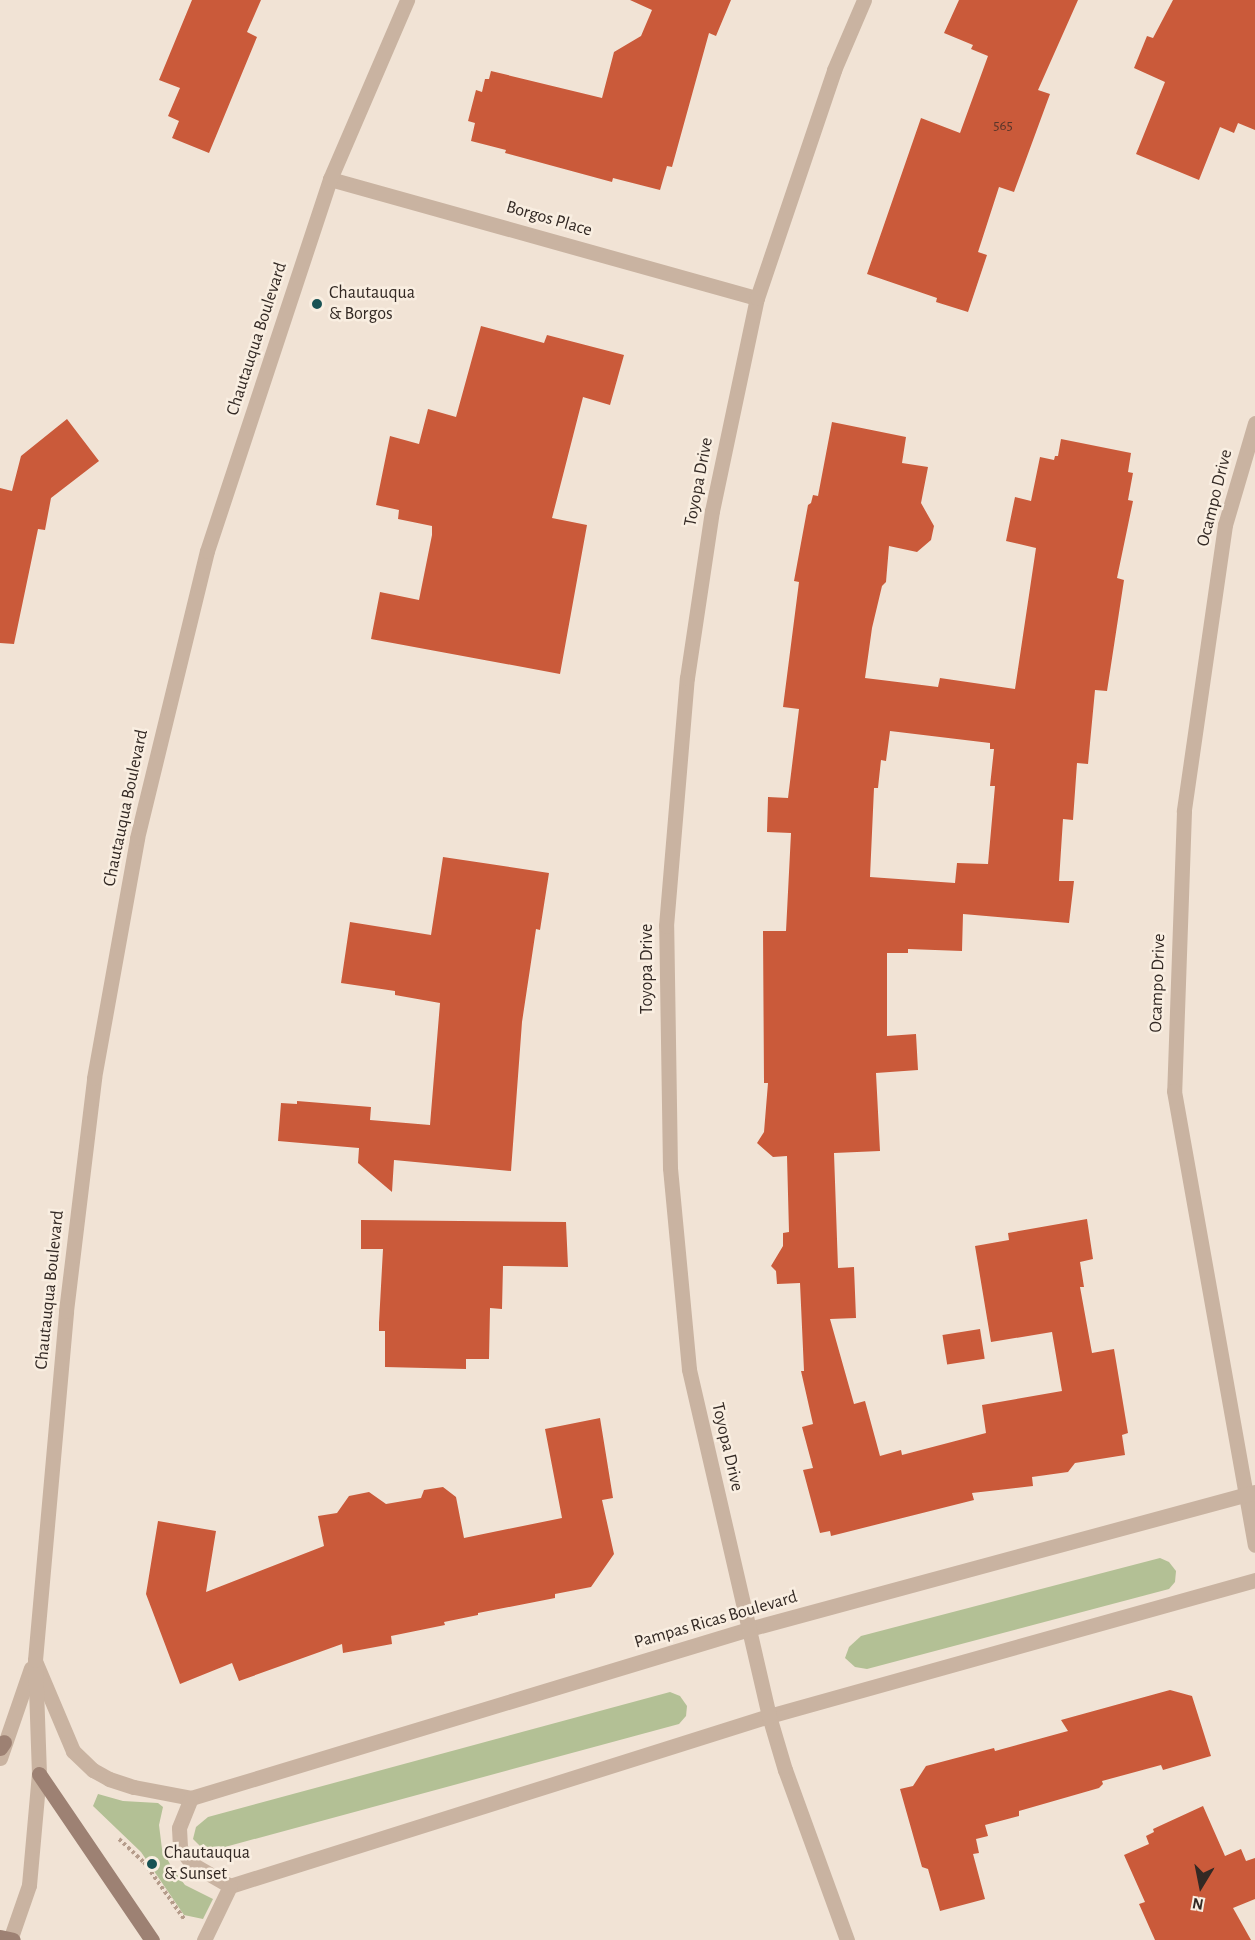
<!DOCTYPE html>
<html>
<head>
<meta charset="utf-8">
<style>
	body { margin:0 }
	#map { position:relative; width:1255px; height:1940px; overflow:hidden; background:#f1e3d5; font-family:"Alegreya Sans",sans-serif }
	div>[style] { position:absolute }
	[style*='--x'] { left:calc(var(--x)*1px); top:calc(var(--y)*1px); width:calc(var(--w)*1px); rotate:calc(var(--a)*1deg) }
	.green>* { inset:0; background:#b3c095 }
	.building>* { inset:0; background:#ca5a3a; transform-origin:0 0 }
	.path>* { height:4px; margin-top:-2px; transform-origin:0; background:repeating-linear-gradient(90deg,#b59c8b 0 3px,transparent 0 6px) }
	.minor>* { height:15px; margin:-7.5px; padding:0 7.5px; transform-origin:7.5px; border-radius:7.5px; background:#c9b3a1 }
	.tertiary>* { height:15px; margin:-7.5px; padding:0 7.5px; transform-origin:7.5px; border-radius:7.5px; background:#c9b3a1 }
	.secondary>* { height:15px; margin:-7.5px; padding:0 7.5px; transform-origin:7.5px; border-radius:7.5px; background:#9d8173 }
	.dots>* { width:16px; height:16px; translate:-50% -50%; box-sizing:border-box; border:3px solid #f9eee1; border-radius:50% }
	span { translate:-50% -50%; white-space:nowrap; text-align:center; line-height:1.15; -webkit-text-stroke:5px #f9eee1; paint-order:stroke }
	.number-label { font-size:15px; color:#59352a }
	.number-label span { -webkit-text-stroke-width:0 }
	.street-label { font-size:18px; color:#332924 }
	.poi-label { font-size:18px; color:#332924 }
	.left { translate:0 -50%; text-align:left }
	.north { position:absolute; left:1171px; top:1856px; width:60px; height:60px; -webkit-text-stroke:4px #f9eee1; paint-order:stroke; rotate:190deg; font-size:16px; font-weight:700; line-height:24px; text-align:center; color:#332924 }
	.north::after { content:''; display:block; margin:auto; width:21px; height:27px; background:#332924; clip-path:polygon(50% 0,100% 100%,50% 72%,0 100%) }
</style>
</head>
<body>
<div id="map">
	<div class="green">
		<div style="clip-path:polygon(1160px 1558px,1169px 1562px,1176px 1571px,1175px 1582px,1169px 1589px,867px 1669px,855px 1667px,845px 1658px,849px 1647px,861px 1636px)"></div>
		<div style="clip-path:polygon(670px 1692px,680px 1696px,687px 1706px,686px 1716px,679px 1724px,214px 1850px,202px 1848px,193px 1839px,196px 1827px,208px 1817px)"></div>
		<div style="clip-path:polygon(98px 1794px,123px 1801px,158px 1803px,163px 1807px,159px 1825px,162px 1849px,172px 1868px,185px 1885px,213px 1899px,203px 1919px,184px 1915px,141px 1852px,93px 1806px)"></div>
	</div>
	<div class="building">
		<div style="clip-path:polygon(192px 0,261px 0,247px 32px,257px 37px,209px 153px,172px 138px,179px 121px,168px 116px,180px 88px,159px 80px)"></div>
		<div style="clip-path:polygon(630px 0,731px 0,716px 36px,709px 33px,672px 167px,667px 166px,660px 190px,613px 178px,612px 182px,505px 153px,506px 150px,471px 141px,475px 123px,468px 121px,476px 90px,482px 92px,485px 79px,489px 79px,491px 71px,602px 98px,614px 52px,641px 36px,652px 10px)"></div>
		<div style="clip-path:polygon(959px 0,1078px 0,1038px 90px,1050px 94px,1014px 192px,999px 187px,978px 252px,987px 255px,968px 312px,936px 302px,937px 298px,867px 274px,921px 118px,960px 133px,988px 56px,971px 49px,973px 45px,944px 33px)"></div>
		<div style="clip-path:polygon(1173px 0,1255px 0,1255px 130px,1238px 123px,1234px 133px,1220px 127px,1199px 180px,1136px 154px,1165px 82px,1134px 68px,1147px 36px,1153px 38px)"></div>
		<div style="clip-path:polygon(481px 326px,544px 343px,547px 335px,624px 355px,610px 405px,583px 397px,552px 518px,587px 525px,560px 674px,371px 639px,380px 592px,419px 600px,432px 535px,432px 526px,398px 519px,399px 510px,376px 505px,390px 436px,419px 444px,428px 409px,456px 417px)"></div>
		<div style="clip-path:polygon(67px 419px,99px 461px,51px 498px,45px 530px,38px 529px,14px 644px,0 643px,0 488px,12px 491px,21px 456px)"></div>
		<div style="clip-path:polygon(evenodd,832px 422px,906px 437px,902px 463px,928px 467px,921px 503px,934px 526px,931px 540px,917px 552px,889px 546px,886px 582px,882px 586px,872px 628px,865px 678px,938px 687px,940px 678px,1015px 689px,1036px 548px,1006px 541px,1015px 497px,1031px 501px,1040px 457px,1054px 460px,1055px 456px,1058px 456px,1061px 439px,1131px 453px,1128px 472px,1133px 473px,1128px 500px,1133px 501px,1117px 578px,1124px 580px,1107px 691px,1095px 690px,1088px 764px,1077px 763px,1073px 820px,1063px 819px,1059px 881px,1074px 881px,1069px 923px,963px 914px,962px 951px,908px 949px,908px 953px,887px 953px,887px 1036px,916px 1034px,918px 1070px,876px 1073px,880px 1151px,834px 1153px,838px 1268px,854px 1267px,856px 1318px,830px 1319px,854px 1404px,865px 1401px,880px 1456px,901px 1450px,902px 1455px,986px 1433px,982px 1405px,1062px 1391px,1052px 1332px,991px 1342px,975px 1246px,1009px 1240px,1008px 1233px,1087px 1219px,1093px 1259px,1080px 1262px,1084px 1287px,1080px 1287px,1092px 1353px,1114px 1349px,1128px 1433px,1122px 1435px,1125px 1455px,1075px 1463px,1068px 1472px,1032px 1477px,1033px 1486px,972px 1493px,974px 1500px,831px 1536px,830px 1531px,820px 1533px,803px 1470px,813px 1468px,802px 1427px,813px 1424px,801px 1371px,804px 1371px,800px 1283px,777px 1284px,776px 1271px,771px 1266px,783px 1246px,783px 1233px,789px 1232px,787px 1156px,773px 1157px,757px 1143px,764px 1132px,768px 1083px,764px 1083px,763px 931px,786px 931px,791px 833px,767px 832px,768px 797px,788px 798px,799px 709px,783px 707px,799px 582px,794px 581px,808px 505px,811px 503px,813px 495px,818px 496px,832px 422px,890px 731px,990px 743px,990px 749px,994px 749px,990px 786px,995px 786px,988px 864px,957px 863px,955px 883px,870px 877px,874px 788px,878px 788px,881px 760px,886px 761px,890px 731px)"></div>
		<div style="clip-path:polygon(443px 857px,549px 873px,540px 930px,536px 929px,522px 1022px,511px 1171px,394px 1160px,392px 1192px,358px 1163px,359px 1148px,278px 1141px,281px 1103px,297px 1104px,297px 1101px,371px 1107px,370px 1120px,430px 1125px,440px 1003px,395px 995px,395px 991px,341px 983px,350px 922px,431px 935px)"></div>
		<div style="clip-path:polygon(361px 1220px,566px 1222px,568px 1267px,503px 1266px,502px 1309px,490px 1308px,489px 1359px,466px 1359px,466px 1369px,385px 1367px,385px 1331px,379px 1331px,379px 1323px,383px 1249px,361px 1249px)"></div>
		<div style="left:980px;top:1329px;width:30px;height:38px;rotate:81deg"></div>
		<div style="clip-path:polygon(600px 1418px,613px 1498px,602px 1500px,614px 1554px,591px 1587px,555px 1594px,555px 1598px,478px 1613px,478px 1615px,444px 1622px,445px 1625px,391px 1636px,392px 1644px,343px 1653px,342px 1644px,239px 1681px,232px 1663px,180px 1684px,146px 1594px,158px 1521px,216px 1531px,206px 1592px,324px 1546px,318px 1516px,337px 1513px,349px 1496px,369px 1492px,386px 1504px,421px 1498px,424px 1490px,443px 1487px,456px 1497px,464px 1538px,562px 1518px,545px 1429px)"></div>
		<div style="clip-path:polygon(1170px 1690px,1192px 1696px,1211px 1756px,1163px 1770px,1161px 1765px,1102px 1781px,1103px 1784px,1099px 1788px,1019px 1811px,1019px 1816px,985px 1825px,988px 1836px,976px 1839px,979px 1853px,973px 1854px,985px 1899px,940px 1911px,928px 1869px,922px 1867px,900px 1789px,913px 1786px,926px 1766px,994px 1748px,995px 1751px,1068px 1731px,1061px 1720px)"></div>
		<div style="clip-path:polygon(1203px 1806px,1225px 1856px,1241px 1849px,1246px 1861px,1255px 1858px,1255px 1899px,1233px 1908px,1251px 1940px,1155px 1940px,1139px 1904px,1145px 1902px,1124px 1855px,1149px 1844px,1146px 1836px,1154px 1832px,1153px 1829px)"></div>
	</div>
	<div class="path">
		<div style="--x:119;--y:1839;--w:34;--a:43"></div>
		<div style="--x:144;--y:1862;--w:70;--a:54.9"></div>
	</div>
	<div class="minor">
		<div style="--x:330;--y:179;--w:443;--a:15.6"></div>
		<div style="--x:1255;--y:423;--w:106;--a:106.4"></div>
		<div style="--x:1225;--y:525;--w:289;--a:98.2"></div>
		<div style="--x:1184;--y:811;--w:280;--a:92"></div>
		<div style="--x:1174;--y:1091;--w:461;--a:79.9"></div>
		<div style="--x:35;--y:1661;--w:98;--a:67.1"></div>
		<div style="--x:73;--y:1751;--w:28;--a:44"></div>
		<div style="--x:93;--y:1770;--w:18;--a:29"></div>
		<div style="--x:109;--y:1779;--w:26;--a:18"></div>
		<div style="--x:134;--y:1787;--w:58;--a:10.9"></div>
		<div style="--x:191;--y:1798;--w:583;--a:-16.85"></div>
		<div style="--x:749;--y:1629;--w:524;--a:-15.15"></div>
		<div style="--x:191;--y:1798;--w:32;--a:112"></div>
		<div style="--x:179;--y:1828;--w:20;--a:87"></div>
		<div style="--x:180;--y:1848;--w:20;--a:53"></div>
		<div style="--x:192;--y:1864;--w:44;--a:30.1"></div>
		<div style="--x:230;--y:1886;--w:565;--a:-17.51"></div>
		<div style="--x:769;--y:1716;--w:505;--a:-15.63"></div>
		<div style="--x:204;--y:1940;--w:60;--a:-64.3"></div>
		<div style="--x:847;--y:1940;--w:181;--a:-110"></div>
		<div style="--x:785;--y:1770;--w:56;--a:-106.5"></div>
		<div style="--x:769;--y:1716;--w:356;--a:-103"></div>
		<div style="--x:689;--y:1369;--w:202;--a:-95.4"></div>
		<div style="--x:670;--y:1168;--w:242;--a:-90.9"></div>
		<div style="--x:666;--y:926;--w:249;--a:-85.2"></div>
		<div style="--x:687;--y:678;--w:169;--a:-81.5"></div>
		<div style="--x:712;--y:511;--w:218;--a:-78.1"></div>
		<div style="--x:757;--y:298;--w:241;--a:-71.3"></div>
		<div style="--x:834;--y:70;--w:76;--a:-66.8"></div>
	</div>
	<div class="tertiary">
		<div style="--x:0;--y:1758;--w:95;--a:-71"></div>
		<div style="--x:10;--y:1940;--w:58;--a:-70.9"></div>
		<div style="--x:29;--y:1885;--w:111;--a:-84.9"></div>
		<div style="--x:39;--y:1774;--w:114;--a:-92"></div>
		<div style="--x:35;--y:1660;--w:350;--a:-84.9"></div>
		<div style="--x:66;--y:1311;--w:235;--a:-83.1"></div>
		<div style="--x:94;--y:1078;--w:244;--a:-79.8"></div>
		<div style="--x:137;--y:838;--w:295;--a:-76.3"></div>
		<div style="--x:207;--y:551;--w:392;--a:-71.7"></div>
		<div style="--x:330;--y:179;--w:195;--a:-66.7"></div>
	</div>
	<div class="secondary">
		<div style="--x:0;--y:1748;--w:7;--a:-56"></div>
		<div style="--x:39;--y:1774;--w:201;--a:55.8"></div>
		<div style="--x:0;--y:1937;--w:13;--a:13"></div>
	</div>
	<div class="dots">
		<div style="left:317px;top:304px;background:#195355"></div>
		<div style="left:152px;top:1864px;background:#195355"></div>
	</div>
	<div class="number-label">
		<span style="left:1003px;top:126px">565</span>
	</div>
	<div class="street-label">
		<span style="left:549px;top:219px;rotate:16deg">Borgos Place</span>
		<span style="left:257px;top:339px;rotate:-72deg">Chautauqua Boulevard</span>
		<span style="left:699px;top:482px;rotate:-79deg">Toyopa Drive</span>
		<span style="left:1215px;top:498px;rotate:-76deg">Ocampo Drive</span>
		<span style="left:126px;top:808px;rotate:-78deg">Chautauqua Boulevard</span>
		<span style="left:647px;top:969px;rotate:-90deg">Toyopa Drive</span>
		<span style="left:1158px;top:983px;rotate:-88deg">Ocampo Drive</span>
		<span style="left:50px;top:1290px;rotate:-84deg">Chautauqua Boulevard</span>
		<span style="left:727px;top:1447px;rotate:77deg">Toyopa Drive</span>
		<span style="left:716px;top:1620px;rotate:-16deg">Pampas Ricas Boulevard</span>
	</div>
	<div class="poi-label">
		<span class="left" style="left:329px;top:304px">Chautauqua<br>&amp; Borgos</span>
		<span class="left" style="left:164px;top:1864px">Chautauqua<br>&amp; Sunset</span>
	</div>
	<div class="north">N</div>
</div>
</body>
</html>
